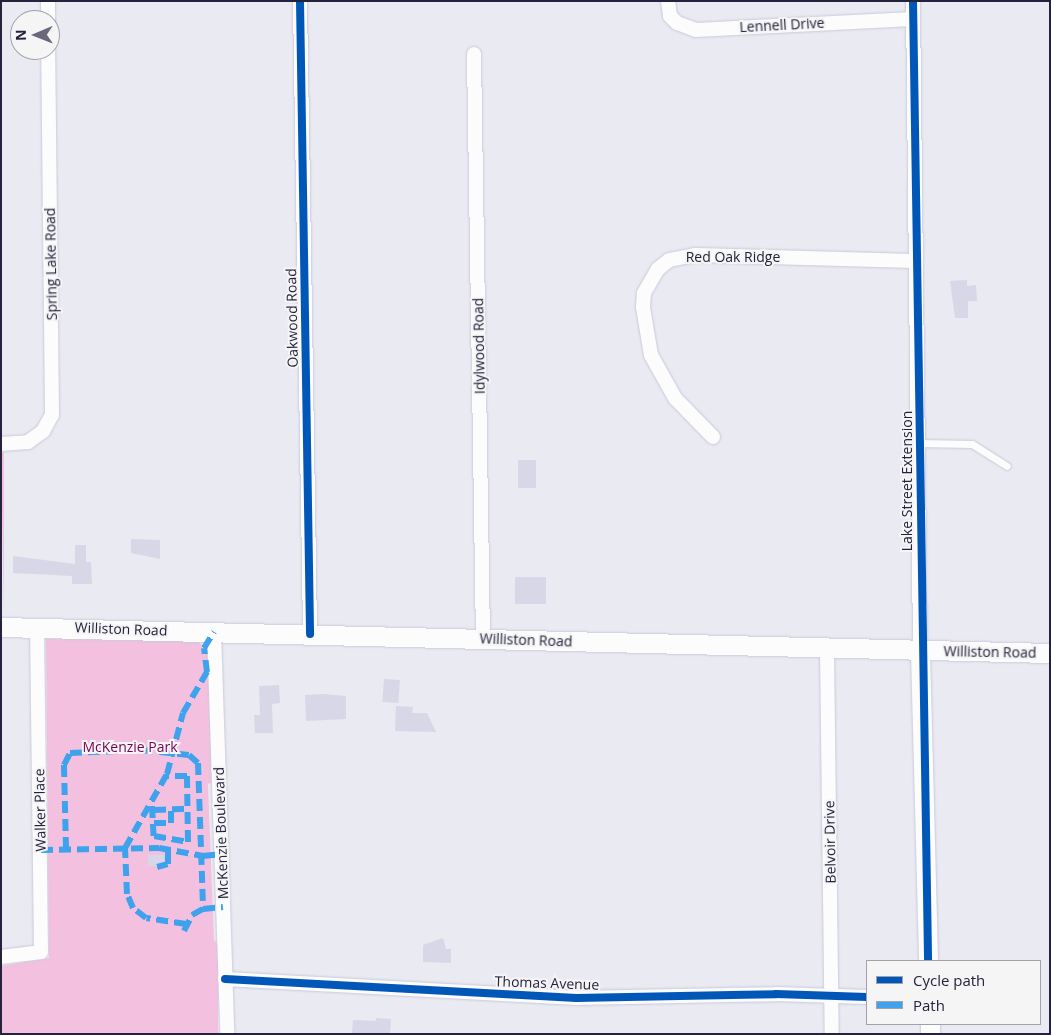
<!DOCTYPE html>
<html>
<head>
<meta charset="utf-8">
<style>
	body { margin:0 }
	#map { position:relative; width:1051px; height:1035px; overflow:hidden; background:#eaeaf2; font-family:"Open Sans",sans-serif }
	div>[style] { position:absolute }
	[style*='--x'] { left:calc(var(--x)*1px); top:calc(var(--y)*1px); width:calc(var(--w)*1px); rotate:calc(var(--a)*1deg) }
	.green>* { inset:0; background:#f3c1df }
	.building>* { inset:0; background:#d7d7e8; transform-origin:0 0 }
	.roads { filter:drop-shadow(0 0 1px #cac9da) drop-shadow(0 0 1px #cac9da) }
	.lane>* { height:7px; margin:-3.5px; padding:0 3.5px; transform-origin:3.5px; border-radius:3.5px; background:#fcfcfd }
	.street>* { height:14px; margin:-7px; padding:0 7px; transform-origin:7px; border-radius:7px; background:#fcfcfd }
	.secondary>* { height:19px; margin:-9.5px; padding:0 9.5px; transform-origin:9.5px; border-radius:9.5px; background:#fcfcfd }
	.quiet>* { height:6px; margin-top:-3px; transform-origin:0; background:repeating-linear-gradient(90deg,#3ea2ec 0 12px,transparent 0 18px) }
	.cycleway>* { height:8px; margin:-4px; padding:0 4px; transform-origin:4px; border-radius:4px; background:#0057b8 }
	span { translate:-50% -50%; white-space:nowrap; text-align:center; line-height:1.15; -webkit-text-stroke:4px #f5f5f5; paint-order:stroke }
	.street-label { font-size:14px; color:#24223d }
	.park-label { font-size:14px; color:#760252 }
	.frame { position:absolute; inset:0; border:2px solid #24223d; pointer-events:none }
	.legend { position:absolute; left:866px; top:960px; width:175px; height:65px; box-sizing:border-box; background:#f5f5f5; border:1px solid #a1a1ab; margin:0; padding:6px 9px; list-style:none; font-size:15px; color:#24223d }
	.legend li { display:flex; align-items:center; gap:10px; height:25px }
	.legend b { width:25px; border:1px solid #a1a1ab }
	.north { position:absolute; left:10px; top:10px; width:50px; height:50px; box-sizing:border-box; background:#f5f5f5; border:1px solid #a1a1ab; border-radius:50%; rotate:269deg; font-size:14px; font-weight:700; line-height:20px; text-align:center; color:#24223d }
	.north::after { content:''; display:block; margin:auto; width:18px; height:22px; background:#69687c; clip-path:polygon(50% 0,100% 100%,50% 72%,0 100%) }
</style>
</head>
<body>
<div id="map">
	<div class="green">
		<div style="clip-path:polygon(4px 452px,4px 614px,1px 453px)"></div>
		<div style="clip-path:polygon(46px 639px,195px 640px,208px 649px,214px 782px,208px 784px,214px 940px,218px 945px,218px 1034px,1px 1034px,1px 966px,49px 958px)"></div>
	</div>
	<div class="building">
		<div style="clip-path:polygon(967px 280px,967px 286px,976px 285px,977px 301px,968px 301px,968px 318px,955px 318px,950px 281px)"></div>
		<div style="left:518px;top:460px;width:18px;height:28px"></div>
		<div style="clip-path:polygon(131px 539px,160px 540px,160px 559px,131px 553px)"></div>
		<div style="clip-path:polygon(75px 545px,86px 545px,86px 562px,91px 562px,92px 584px,72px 584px,72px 576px,13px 573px,13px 556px,75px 564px)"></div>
		<div style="left:546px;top:577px;width:27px;height:31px;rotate:90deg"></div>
		<div style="left:384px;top:679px;width:16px;height:23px;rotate:4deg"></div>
		<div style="clip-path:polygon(279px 685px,280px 703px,272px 704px,273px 733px,255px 733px,254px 715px,260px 715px,259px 686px)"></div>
		<div style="clip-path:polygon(324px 694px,346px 696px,346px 719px,306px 721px,305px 695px)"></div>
		<div style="clip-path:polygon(396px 706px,413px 707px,412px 713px,427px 713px,436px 732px,395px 731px)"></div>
		<div style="left:148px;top:855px;width:16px;height:11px"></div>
		<div style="clip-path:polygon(443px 938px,446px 949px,451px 949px,451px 963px,423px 962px,423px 945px)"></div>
		<div style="clip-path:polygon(376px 1018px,391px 1019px,390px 1034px,352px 1034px,353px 1020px,376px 1021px)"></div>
	</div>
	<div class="roads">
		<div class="lane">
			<div style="--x:919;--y:443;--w:53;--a:1.1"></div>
			<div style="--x:972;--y:444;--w:41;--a:32.2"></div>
		</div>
		<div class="street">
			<div style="--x:48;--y:1;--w:19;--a:90"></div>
			<div style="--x:300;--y:1;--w:633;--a:89.09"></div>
			<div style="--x:668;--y:1;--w:15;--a:82"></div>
			<div style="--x:670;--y:16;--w:10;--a:45"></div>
			<div style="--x:677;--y:23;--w:20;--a:20"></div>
			<div style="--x:696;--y:30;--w:217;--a:-2.9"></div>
			<div style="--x:913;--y:1;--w:651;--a:89.38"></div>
			<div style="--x:474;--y:54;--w:584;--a:89.12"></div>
			<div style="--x:713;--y:437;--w:54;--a:-134.3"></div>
			<div style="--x:675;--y:398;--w:49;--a:-119.2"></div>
			<div style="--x:651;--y:355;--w:49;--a:-99.5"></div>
			<div style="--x:643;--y:307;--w:14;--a:-86"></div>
			<div style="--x:644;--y:293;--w:28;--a:-60"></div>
			<div style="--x:658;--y:269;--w:14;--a:-39"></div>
			<div style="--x:669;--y:260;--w:26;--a:-11"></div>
			<div style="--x:695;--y:255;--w:221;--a:1.6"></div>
			<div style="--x:1;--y:444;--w:27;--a:-4"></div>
			<div style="--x:28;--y:442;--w:19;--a:-36"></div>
			<div style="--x:43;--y:431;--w:18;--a:-61"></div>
			<div style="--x:52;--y:415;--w:365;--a:-90.6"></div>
			<div style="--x:214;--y:632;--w:402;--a:88.1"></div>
			<div style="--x:827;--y:650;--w:384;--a:89.3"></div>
			<div style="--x:1;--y:957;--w:40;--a:-7.1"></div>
			<div style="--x:41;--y:952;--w:324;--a:-90.7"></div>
			<div style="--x:225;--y:979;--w:352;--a:3.1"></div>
			<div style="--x:576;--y:998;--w:200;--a:-1.1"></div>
			<div style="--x:776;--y:994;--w:91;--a:1.9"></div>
		</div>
		<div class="secondary">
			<div style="--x:1;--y:627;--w:1049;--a:1.42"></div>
			<div style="--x:920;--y:652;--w:309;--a:88.5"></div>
			<div style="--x:930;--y:1024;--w:10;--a:90"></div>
		</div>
	</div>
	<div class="quiet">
		<div style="--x:152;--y:806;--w:35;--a:87"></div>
		<div style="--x:154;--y:810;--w:34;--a:-2"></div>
		<div style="--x:154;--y:823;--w:17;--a:0"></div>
		<div style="--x:171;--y:823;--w:14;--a:-90"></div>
		<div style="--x:154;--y:836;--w:35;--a:10"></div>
		<div style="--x:188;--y:842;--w:66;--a:-90.9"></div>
		<div style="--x:187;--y:776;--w:21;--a:180"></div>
		<div style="--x:66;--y:849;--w:84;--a:-91.4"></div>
		<div style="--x:64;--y:765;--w:13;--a:-63"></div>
		<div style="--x:70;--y:753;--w:71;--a:-2.4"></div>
		<div style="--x:141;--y:750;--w:48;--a:5.9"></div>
		<div style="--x:189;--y:755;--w:12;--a:42"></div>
		<div style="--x:198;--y:763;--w:146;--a:88"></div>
		<div style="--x:41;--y:850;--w:118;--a:-1"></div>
		<div style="--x:159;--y:848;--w:45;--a:10.3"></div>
		<div style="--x:203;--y:856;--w:19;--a:-6"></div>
		<div style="--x:157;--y:867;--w:11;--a:-15"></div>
		<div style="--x:168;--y:864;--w:14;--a:-90"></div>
		<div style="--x:186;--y:924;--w:40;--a:-171.5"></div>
		<div style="--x:146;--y:918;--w:16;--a:-142"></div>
		<div style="--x:133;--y:908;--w:15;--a:-113"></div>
		<div style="--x:127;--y:894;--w:46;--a:-92.5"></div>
		<div style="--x:125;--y:848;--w:85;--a:-60.4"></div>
		<div style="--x:167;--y:774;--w:63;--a:-75.3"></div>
		<div style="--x:183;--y:713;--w:48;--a:-59.7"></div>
		<div style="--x:207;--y:672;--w:24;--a:-97"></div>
		<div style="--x:204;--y:648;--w:19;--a:-58"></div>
		<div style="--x:184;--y:931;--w:18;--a:-63"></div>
		<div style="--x:192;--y:915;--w:13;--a:-29"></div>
		<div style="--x:203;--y:909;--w:20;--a:-6"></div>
	</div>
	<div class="cycleway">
		<div style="--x:300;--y:1;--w:633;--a:89.09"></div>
		<div style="--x:913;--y:1;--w:960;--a:89.1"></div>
		<div style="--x:225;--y:979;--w:352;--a:3.1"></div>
		<div style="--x:576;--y:998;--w:200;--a:-1.1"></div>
		<div style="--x:776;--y:994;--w:91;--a:1.9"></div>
	</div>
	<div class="street-label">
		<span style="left:782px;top:25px;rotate:-3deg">Lennell Drive</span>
		<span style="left:733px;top:257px">Red Oak Ridge</span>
		<span style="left:51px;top:264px;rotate:-91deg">Spring Lake Road</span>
		<span style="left:292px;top:318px;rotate:-91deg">Oakwood Road</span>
		<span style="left:479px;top:346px;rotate:-91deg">Idylwood Road</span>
		<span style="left:907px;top:481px;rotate:-90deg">Lake Street Extension</span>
		<span style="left:121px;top:629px;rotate:2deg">Williston Road</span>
		<span style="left:526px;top:640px;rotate:2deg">Williston Road</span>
		<span style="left:990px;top:652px;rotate:1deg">Williston Road</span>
		<span style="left:40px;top:810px;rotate:-91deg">Walker Place</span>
		<span style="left:221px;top:833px;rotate:-92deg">McKenzie Boulevard</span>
		<span style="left:830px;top:842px;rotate:-91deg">Belvoir Drive</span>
		<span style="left:547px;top:983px;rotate:2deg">Thomas Avenue</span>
	</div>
	<div class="park-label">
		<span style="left:130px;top:747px">McKenzie Park</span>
	</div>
	<div class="frame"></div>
	<ul class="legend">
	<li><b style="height:6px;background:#0057b8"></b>Cycle path</li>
	<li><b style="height:6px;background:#3ea2ec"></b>Path</li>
	</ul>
	<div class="north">N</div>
</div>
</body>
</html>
